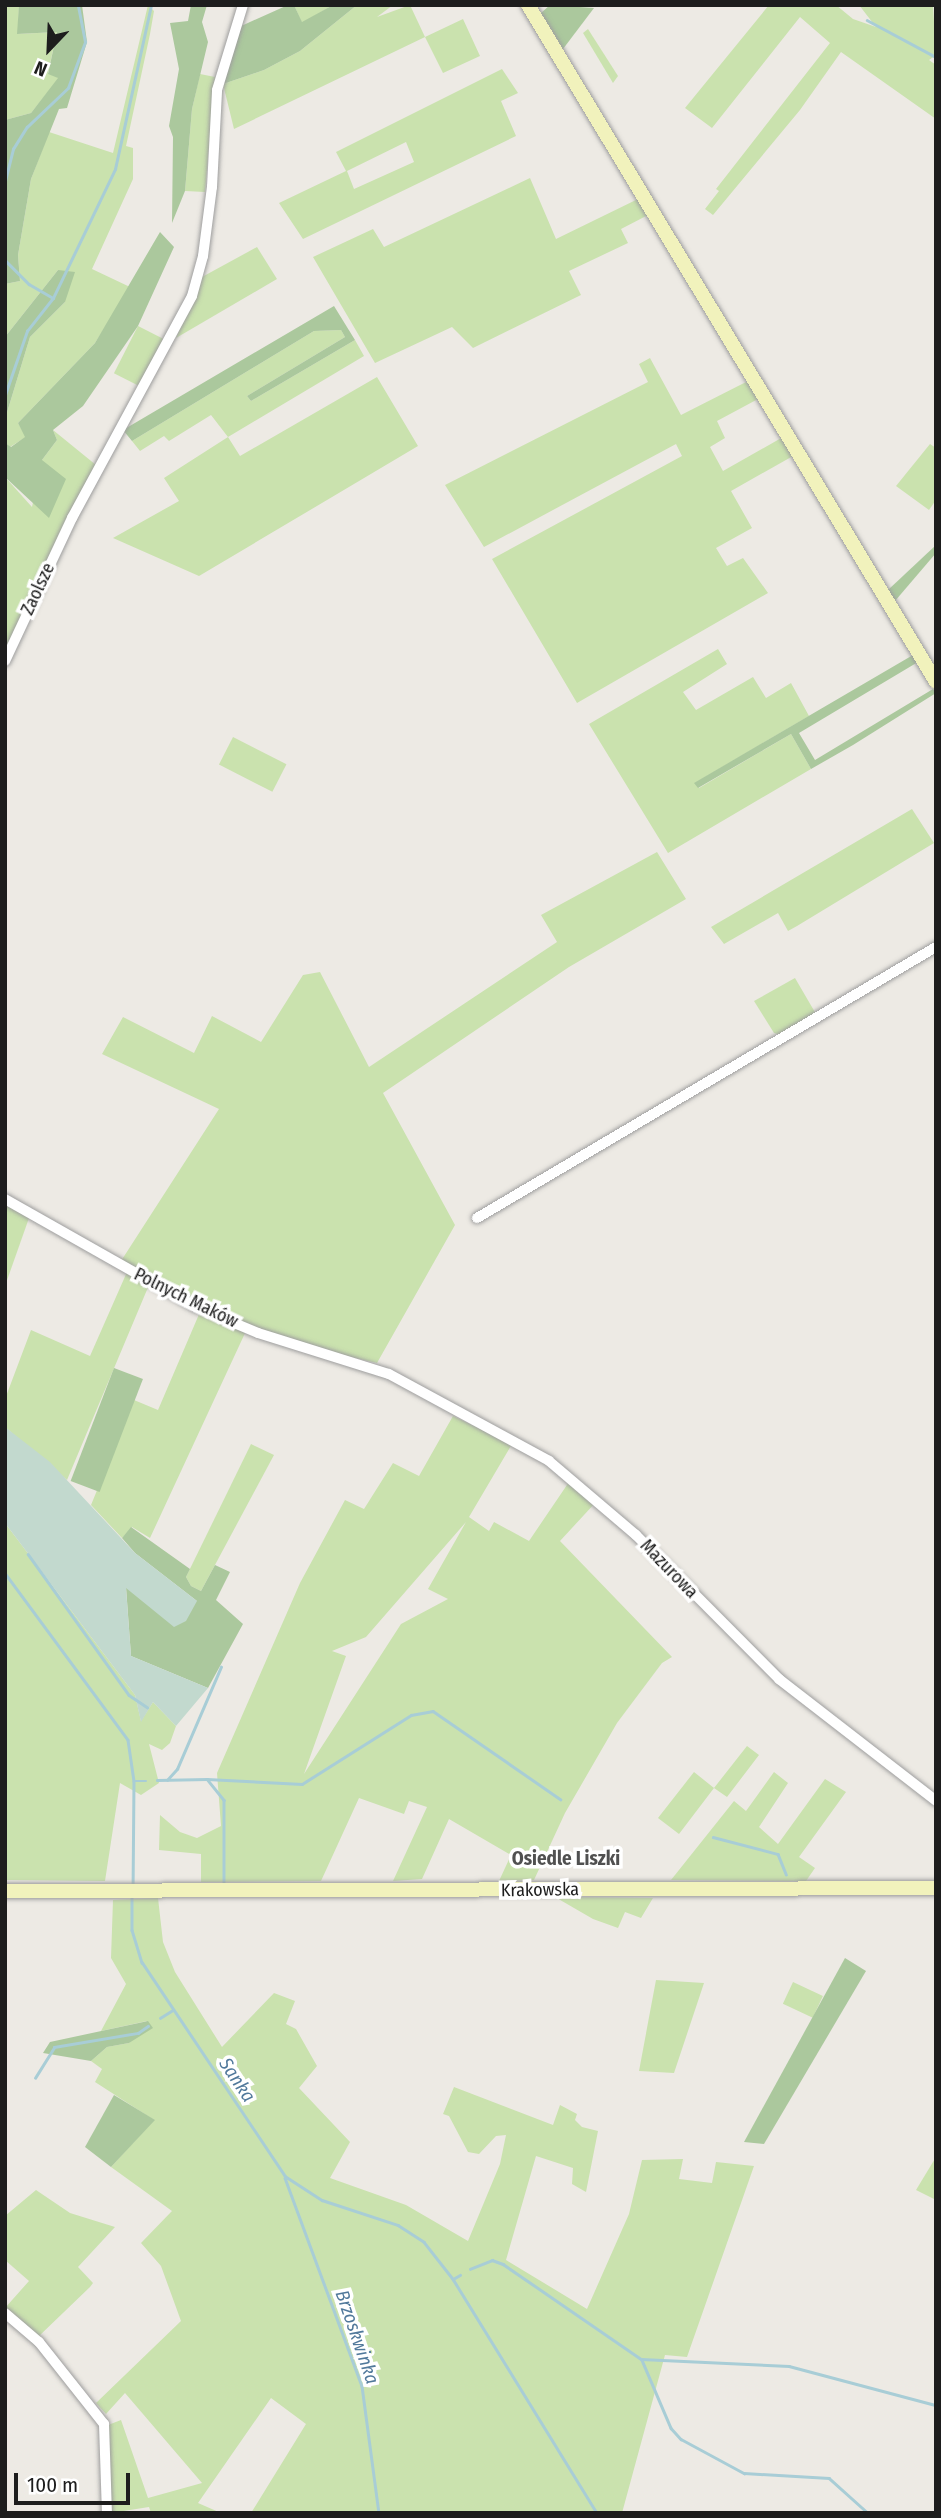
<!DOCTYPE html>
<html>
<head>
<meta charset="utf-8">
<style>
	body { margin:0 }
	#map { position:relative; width:941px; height:2518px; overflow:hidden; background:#edeae4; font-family:"Fira Sans Condensed",sans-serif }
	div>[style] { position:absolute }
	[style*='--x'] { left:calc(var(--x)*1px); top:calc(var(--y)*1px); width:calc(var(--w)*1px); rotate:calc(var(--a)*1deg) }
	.grass>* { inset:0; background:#cae2ae; transform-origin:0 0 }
	.forest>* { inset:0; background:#abc89d; transform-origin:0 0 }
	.wetland>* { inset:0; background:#c2d9ce }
	.stream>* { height:2.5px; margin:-1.25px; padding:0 1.25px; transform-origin:1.25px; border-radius:1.25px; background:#a8cdd6 }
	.roads { filter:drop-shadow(0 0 2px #9e9e9e) drop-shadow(0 0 2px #9e9e9e) }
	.street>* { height:10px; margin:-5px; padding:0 5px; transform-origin:5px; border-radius:5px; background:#fff }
	.secondary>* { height:14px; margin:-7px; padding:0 7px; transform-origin:7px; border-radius:7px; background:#f1f2bc }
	span { translate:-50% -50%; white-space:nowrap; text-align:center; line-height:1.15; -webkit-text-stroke:7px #fff; paint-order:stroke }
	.street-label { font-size:18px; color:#1d1d1d }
	.neighbourhood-label { font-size:19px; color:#505050; font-weight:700 }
	.water-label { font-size:19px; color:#51799b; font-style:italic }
	.frame { position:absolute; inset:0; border:7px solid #1d1d1d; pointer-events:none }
	.north { position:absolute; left:14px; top:14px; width:70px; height:70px; -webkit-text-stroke:5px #fff; paint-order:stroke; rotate:203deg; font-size:19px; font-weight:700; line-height:28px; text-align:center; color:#1d1d1d }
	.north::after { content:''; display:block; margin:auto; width:24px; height:32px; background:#1d1d1d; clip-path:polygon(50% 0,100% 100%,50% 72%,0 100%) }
	.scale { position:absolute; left:14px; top:2473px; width:116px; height:32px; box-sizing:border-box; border:4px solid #1d1d1d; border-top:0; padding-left:9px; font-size:21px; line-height:24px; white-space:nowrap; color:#1d1d1d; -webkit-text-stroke:5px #fff; paint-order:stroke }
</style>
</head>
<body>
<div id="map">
	<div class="grass">
		<div style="clip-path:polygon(5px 5px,19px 5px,18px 34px,57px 32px,48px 73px,59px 78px,31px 113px,5px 120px)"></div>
		<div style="clip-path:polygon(148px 5px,154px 11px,150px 34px,126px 146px,133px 148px,133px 179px,92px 269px,130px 287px,95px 343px,18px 423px,26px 437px,10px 447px,5px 443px,5px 419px,30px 337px,65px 302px,58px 270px,5px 337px,5px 284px,20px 281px,18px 255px,31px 179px,49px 132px,113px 153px)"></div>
		<div style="clip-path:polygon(294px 5px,333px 5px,302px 23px)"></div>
		<div style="clip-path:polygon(357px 5px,393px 5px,377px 17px,410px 5px,425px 37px,463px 19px,480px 56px,443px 73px,425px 37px,234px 129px,223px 84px,264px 70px,300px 51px)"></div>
		<div style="clip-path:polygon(769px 5px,836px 5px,853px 19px,876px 27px,859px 5px,933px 5px,936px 55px,929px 60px,936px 65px,936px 119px,841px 52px,800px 110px,713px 215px,705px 209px,719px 191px,716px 189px,830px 43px,800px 17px,712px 128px,685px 108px)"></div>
		<div style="clip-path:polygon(588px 29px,618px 76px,613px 83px,583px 33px)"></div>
		<div style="clip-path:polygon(evenodd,502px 69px,518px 93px,501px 101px,516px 136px,303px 239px,279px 203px,346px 171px,336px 152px,502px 69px,406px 142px,414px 162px,354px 189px,347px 171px,406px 142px)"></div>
		<div style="clip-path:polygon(200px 74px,215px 77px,205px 192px,185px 191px,192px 109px)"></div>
		<div style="clip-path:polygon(530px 178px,556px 239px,640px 198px,650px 214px,621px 229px,628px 243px,569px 271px,581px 295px,473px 348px,452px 327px,375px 363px,313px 257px,373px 229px,384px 247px)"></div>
		<div style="clip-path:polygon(257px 247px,277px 279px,176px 338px,202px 277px)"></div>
		<div style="left:138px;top:326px;width:31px;height:53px;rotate:27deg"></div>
		<div style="clip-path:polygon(341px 330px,345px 337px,247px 396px,251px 401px,355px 340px,364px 356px,228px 437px,240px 456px,377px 377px,418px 446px,199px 576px,113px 538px,179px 501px,164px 478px,228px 437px,211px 415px,169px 441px,164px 436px,140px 451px,132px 441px,314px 331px)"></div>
		<div style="clip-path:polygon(650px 358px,681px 415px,748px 381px,758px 399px,717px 421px,725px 438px,710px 447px,723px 471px,783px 437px,793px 456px,731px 491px,752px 528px,716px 548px,727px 566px,743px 558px,768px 593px,577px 703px,492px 559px,682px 456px,676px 444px,484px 547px,445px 485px,648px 382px,639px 364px)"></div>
		<div style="clip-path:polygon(53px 430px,96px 465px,5px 652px,5px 477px,32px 507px,42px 460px,57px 440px)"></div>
		<div style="clip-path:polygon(930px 444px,936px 448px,936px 500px,929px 510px,896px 486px)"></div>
		<div style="clip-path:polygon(718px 649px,727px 664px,683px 692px,696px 710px,753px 677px,766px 698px,791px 683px,809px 716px,695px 783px,699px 788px,791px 734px,811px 769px,668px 853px,589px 724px)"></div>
		<div style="left:233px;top:737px;width:60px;height:31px;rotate:27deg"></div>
		<div style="clip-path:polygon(912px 809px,934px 843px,797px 926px,788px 931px,778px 913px,724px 944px,711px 927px)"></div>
		<div style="clip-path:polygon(657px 852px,686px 899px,569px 967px,383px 1093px,455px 1225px,377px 1363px,324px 1351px,230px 1318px,121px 1261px,219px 1109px,102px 1054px,123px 1017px,194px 1053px,212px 1016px,261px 1042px,303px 975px,320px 972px,369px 1067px,557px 942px,541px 915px)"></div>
		<div style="clip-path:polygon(795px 978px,816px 1014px,781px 1035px,774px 1033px,754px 1001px)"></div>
		<div style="clip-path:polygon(5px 1204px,29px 1218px,5px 1286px)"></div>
		<div style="clip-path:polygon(127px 1272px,149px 1285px,67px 1480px,5px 1427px,5px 1399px,31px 1330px,90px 1356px)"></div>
		<div style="clip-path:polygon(200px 1312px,246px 1331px,150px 1538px,132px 1527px,122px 1538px,91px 1505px,134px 1400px,158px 1410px)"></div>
		<div style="clip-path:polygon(evenodd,453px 1416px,512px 1444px,469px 1517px,489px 1531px,494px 1522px,529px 1541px,569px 1482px,596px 1502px,560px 1541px,672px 1657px,662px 1663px,617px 1723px,565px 1813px,534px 1880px,499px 1881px,511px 1855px,449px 1819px,422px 1879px,393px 1881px,427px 1807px,409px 1801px,404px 1814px,359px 1798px,321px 1881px,201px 1882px,201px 1854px,159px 1850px,160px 1815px,180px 1832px,197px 1838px,221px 1826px,217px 1773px,300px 1583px,345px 1500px,364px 1509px,393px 1463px,419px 1476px,453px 1416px,466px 1522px,428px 1589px,448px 1599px,401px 1624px,304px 1774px,346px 1656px,332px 1651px,366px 1637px,466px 1522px)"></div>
		<div style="clip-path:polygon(251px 1444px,274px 1455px,201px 1591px,191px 1586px,186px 1577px)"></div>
		<div style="clip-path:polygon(5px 1523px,135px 1695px,141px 1721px,153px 1702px,176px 1726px,170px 1743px,162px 1750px,149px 1744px,159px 1783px,141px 1795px,120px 1783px,105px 1881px,5px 1880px)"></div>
		<div style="clip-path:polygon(747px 1746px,759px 1755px,727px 1797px,714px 1788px,679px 1834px,658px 1818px,694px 1772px,714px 1788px)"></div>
		<div style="clip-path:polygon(774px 1772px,788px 1783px,759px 1827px,778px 1844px,825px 1779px,846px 1792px,799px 1857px,815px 1868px,806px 1881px,671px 1880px,734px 1801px,746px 1811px)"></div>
		<div style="clip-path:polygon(555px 1897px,653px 1898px,641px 1918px,625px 1912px,618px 1928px,593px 1919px)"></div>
		<div style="clip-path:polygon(158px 1898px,163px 1942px,175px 1972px,222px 2047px,274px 1993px,295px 2001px,286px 2024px,296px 2029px,317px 2066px,299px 2088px,350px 2142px,330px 2178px,406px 2205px,468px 2241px,500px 2164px,506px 2135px,496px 2136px,479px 2154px,468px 2152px,449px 2116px,443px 2114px,454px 2087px,553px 2125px,560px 2105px,577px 2114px,575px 2120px,582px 2127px,598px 2131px,586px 2192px,572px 2184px,573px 2168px,536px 2156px,506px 2260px,587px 2309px,629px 2214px,642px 2160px,683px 2159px,679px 2179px,712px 2183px,716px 2162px,754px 2166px,687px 2357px,665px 2355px,622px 2513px,251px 2513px,306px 2424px,271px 2398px,198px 2503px,221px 2513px,151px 2513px,149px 2507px,111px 2513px,108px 2425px,121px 2420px,148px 2498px,202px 2483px,125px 2393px,106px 2414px,96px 2403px,181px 2321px,161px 2266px,141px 2243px,172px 2211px,111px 2167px,154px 2120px,95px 2082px,102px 2069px,91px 2061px,107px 2047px,129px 2043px,147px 2021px,101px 2031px,126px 1984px,111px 1958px,113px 1900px)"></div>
		<div style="clip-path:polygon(656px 1980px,704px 1983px,674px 2073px,639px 2071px)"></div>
		<div style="left:793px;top:1982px;width:33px;height:24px;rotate:25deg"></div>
		<div style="clip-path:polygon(936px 2157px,936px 2200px,916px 2190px)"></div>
		<div style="clip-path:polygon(36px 2190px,70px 2213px,115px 2227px,78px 2267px,93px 2283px,90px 2287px,38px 2337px,5px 2308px,29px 2281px,5px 2260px,5px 2216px)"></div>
	</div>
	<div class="forest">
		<div style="clip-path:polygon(19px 5px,82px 5px,87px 42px,67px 108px,59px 109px,31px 179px,18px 255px,20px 281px,5px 284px,5px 120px,31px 113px,58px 78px,48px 74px,57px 32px,17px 34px)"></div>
		<div style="clip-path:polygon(191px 5px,207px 5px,202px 22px,208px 42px,192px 109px,185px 191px,172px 223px,173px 137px,169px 126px,179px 69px,170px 23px,188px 21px)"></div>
		<div style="clip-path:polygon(288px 5px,294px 5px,302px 22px,333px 5px,357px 5px,300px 51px,264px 70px,223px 84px,239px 27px)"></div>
		<div style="clip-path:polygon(550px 5px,594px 8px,563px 49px,541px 13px)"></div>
		<div style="clip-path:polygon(160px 232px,174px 247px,138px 326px,83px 406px,53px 430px,57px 440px,42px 460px,66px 479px,49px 518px,5px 477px,5px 443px,11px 447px,25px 437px,18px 423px,95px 343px)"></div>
		<div style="clip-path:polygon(58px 270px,75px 272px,65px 302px,30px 337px,5px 419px,5px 337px)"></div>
		<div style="clip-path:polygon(334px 306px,355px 340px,251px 401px,247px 396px,345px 337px,341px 330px,314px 331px,132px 441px,123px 430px)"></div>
		<div style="clip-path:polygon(936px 545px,936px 553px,895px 601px,888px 590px)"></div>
		<div style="clip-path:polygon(913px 655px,918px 662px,799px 733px,815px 760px,933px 689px,936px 693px,853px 745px,811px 769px,791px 734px,698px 788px,694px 783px)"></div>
		<div style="left:114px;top:1368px;width:31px;height:121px;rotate:21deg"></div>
		<div style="clip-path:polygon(131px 1527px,190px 1569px,186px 1577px,191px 1586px,201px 1591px,215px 1565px,230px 1572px,216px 1600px,243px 1624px,208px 1688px,131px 1656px,126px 1587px,197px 1601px,135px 1553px,122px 1538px)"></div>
		<div style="clip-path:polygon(845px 1958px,866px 1971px,764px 2144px,744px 2142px)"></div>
		<div style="clip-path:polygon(148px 2021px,153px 2028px,129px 2043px,107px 2047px,91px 2061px,43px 2053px,50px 2042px)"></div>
		<div style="clip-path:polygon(114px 2095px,155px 2120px,111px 2167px,85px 2147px)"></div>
	</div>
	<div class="wetland">
		<div style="clip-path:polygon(5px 1427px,50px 1462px,135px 1553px,197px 1601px,186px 1621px,174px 1627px,126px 1588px,131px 1656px,208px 1688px,176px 1726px,153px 1702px,141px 1722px,135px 1695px,5px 1523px)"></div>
	</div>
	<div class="stream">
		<div style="--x:867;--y:20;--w:78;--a:28.2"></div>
		<div style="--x:5;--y:181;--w:33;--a:-76"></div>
		<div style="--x:13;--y:149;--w:26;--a:-58"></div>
		<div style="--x:27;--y:127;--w:57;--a:-43.6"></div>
		<div style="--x:68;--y:88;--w:49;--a:-69.7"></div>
		<div style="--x:85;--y:42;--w:38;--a:-101"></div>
		<div style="--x:5;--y:260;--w:34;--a:45"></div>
		<div style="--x:29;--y:284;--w:28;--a:30"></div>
		<div style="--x:5;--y:395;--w:68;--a:-71"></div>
		<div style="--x:27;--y:331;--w:42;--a:-51.8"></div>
		<div style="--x:53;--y:298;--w:143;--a:-64.3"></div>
		<div style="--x:115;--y:169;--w:168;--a:-77.6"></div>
		<div style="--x:28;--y:1554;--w:173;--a:54.4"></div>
		<div style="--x:129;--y:1695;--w:22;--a:34"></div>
		<div style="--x:5;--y:1573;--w:207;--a:53.6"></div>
		<div style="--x:128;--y:1740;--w:41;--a:81.7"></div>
		<div style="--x:134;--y:1781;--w:105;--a:90.5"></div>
		<div style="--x:207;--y:1779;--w:95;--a:3"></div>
		<div style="--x:302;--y:1784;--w:129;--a:-32.3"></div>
		<div style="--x:411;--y:1715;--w:22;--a:-10"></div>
		<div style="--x:433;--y:1711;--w:155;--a:34.7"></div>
		<div style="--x:157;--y:1780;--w:50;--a:-1.1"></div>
		<div style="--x:207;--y:1779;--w:27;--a:51"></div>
		<div style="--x:224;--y:1800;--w:83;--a:90"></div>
		<div style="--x:167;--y:1780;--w:15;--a:-48"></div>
		<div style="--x:177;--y:1769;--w:111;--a:-66.7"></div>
		<div style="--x:134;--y:1781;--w:12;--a:0"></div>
		<div style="--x:713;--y:1837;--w:67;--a:14.7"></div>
		<div style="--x:778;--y:1854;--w:22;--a:68"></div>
		<div style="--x:132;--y:1896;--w:34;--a:90"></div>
		<div style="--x:132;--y:1930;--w:34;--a:73"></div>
		<div style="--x:142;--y:1962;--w:257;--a:56.2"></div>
		<div style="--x:285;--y:2176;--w:44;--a:33"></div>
		<div style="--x:322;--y:2200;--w:80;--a:18.2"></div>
		<div style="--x:398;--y:2225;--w:31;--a:33"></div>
		<div style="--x:424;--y:2242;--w:47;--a:51.9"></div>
		<div style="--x:453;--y:2279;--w:275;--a:58.4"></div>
		<div style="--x:160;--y:2018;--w:15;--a:-32"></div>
		<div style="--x:35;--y:2078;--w:36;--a:-58"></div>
		<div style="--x:54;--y:2047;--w:85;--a:-9.5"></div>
		<div style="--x:138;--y:2033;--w:12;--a:-35"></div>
		<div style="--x:285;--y:2178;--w:222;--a:69.7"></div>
		<div style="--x:362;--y:2386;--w:128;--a:82.4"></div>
		<div style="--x:470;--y:2269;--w:24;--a:-22"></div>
		<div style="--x:492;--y:2260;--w:12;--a:20"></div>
		<div style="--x:503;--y:2264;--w:168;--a:34.5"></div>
		<div style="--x:641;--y:2359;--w:148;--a:2.7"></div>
		<div style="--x:789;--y:2366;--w:152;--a:14.9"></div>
		<div style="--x:453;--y:2279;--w:8;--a:-30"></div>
		<div style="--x:642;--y:2360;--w:74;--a:66.9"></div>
		<div style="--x:671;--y:2428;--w:15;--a:48"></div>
		<div style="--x:681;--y:2439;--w:72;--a:28.4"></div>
		<div style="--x:744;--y:2473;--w:85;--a:3.4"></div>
		<div style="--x:829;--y:2478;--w:52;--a:41.9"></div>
	</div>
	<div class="roads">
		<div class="street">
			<div style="--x:5;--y:661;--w:158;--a:-64.9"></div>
			<div style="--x:72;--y:518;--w:252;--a:-61.6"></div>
			<div style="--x:192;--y:296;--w:41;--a:-74.6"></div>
			<div style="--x:203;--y:256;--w:70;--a:-82.6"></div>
			<div style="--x:212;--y:187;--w:97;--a:-87"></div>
			<div style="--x:217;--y:90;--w:89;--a:-73"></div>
			<div style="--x:5;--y:1199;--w:219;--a:29.5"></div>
			<div style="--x:196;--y:1307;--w:67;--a:22.8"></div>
			<div style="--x:258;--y:1333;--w:137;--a:17.4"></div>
			<div style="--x:389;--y:1374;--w:182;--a:28.5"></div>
			<div style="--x:549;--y:1461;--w:114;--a:40.4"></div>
			<div style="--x:636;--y:1535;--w:203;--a:45.2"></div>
			<div style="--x:779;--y:1679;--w:199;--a:37.8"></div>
			<div style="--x:477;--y:1218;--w:533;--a:-30.56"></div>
			<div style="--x:5;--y:2313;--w:45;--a:40.5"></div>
			<div style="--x:39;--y:2342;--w:105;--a:51.6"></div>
			<div style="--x:104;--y:2424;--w:89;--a:88.1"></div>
		</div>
		<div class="secondary">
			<div style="--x:528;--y:5;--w:790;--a:58.92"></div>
			<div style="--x:5;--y:1891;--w:931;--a:-0.18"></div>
		</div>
	</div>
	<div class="street-label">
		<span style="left:38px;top:589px;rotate:-65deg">Zaolsze</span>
		<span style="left:186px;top:1298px;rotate:26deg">Polnych Maków</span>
		<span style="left:669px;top:1569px;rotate:46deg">Mazurowa</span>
		<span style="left:540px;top:1890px;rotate:-1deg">Krakowska</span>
	</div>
	<div class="neighbourhood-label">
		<span style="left:566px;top:1859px">Osiedle Liszki</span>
	</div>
	<div class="water-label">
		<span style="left:237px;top:2080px;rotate:56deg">Sanka</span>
		<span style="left:357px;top:2337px;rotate:71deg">Brzoskwinka</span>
	</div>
	<div class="frame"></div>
	<div class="north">N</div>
	<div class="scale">100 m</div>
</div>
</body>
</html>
